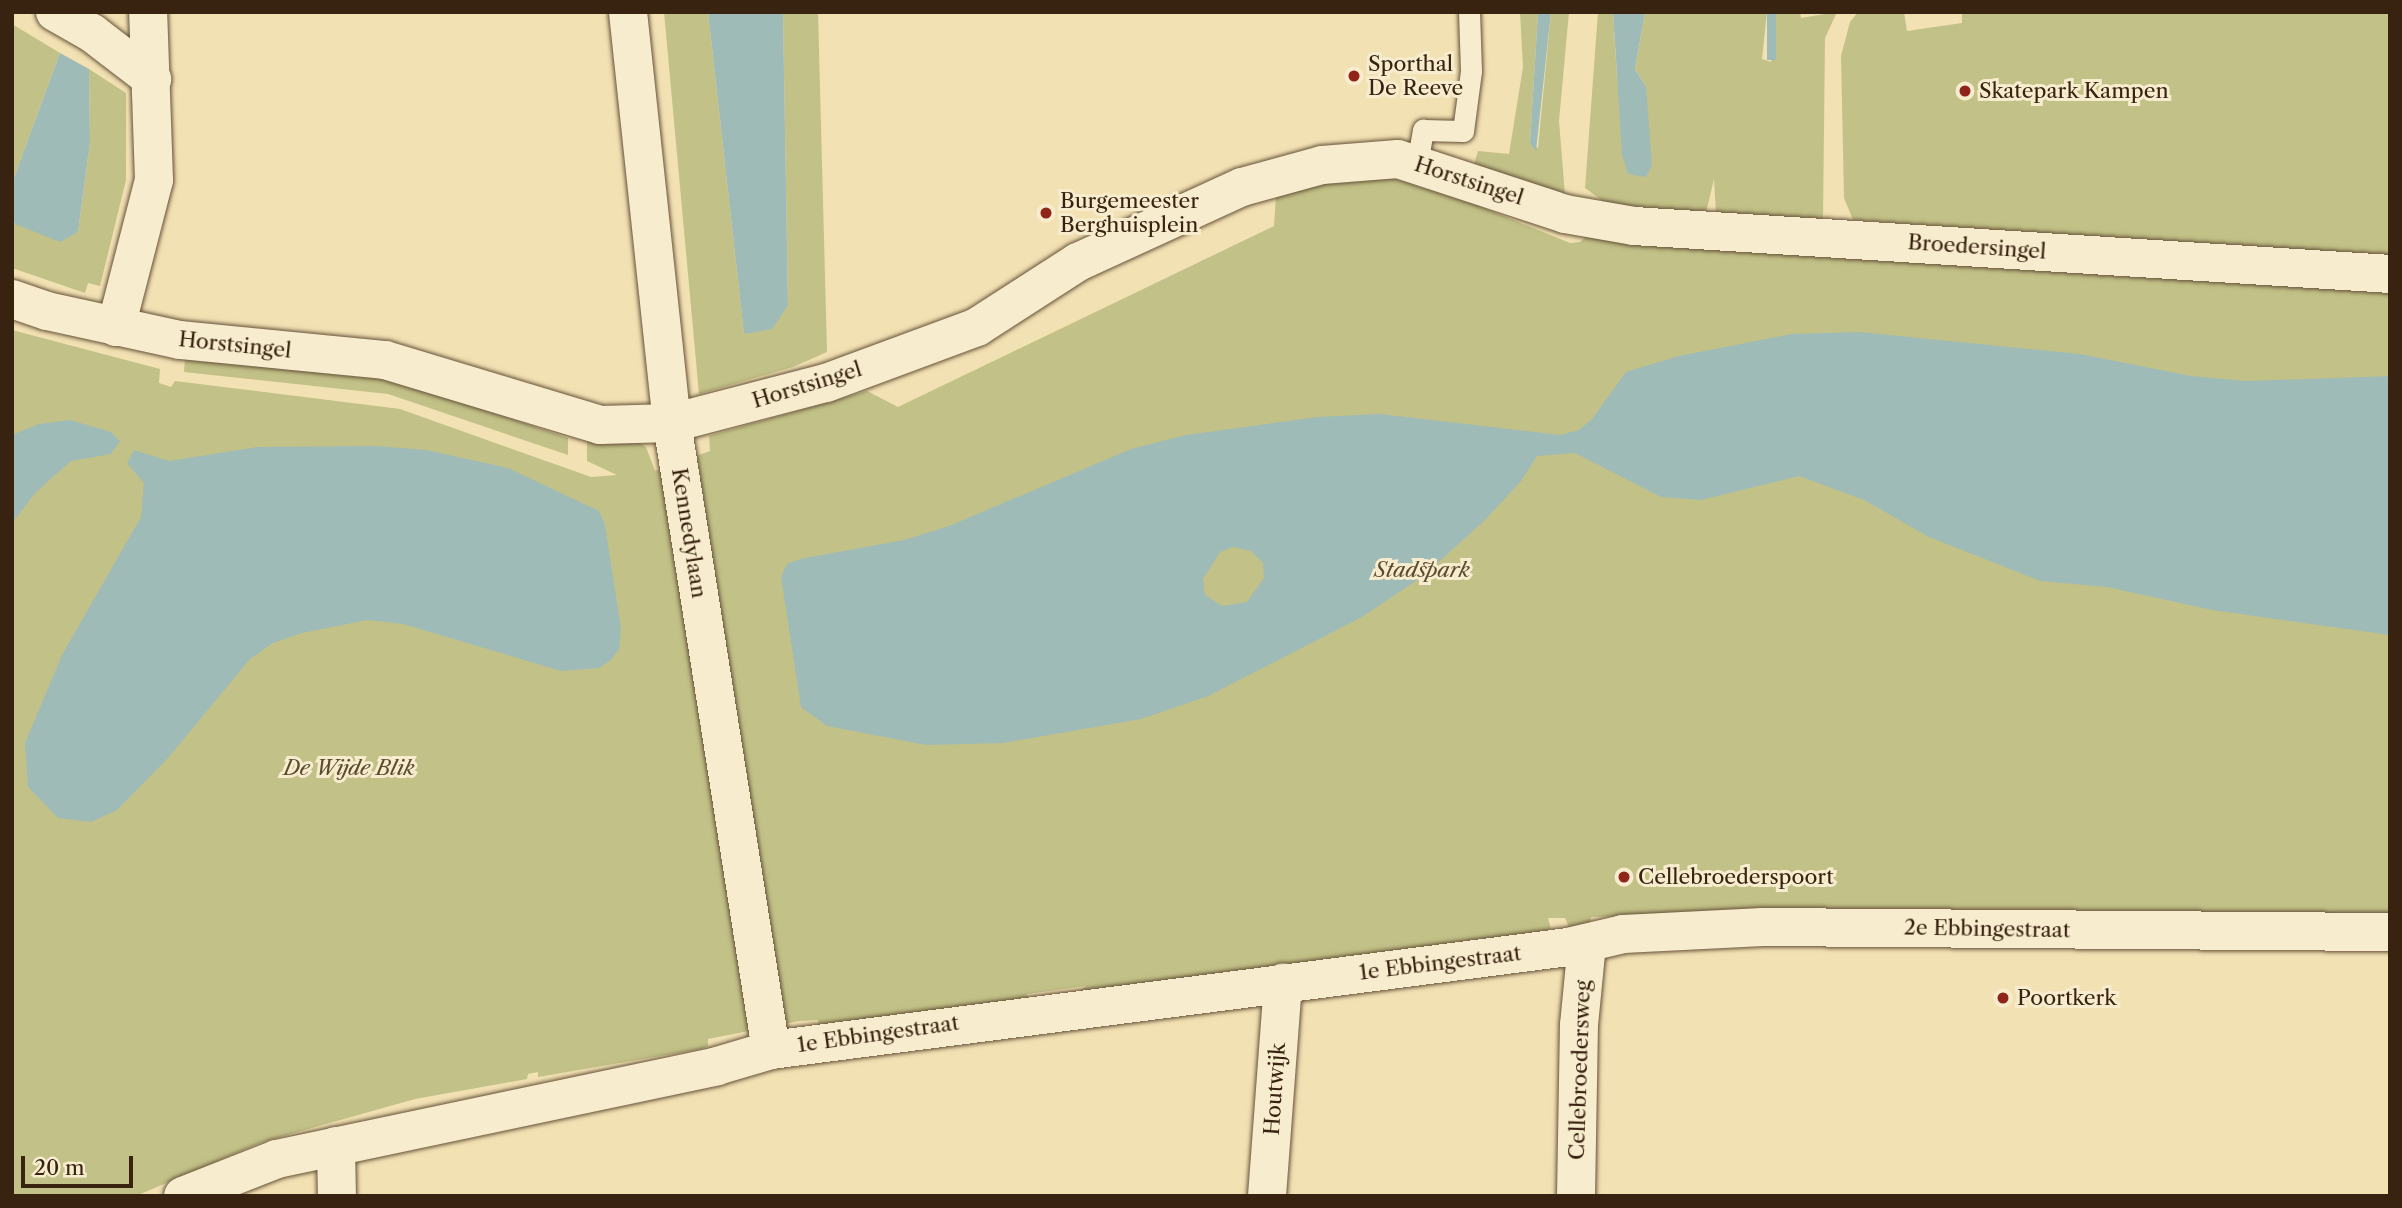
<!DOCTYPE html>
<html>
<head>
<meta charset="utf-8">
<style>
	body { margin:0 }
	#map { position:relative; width:2402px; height:1208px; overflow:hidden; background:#f2e1b3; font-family:"Libre Caslon Text",serif }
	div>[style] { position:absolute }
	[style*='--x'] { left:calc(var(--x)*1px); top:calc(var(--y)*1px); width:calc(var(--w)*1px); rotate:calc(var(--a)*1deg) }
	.green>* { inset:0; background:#c2c187 }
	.water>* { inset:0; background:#9fbbb7; transform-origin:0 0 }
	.roads { filter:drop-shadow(0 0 2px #665239) drop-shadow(0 0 2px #665239) }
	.service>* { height:21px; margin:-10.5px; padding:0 10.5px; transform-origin:10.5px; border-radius:10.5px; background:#f7ecce }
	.minor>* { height:38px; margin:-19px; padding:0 19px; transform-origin:19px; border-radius:19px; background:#f7ecce }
	.dots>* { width:19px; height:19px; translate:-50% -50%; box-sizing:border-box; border:4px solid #f7ecce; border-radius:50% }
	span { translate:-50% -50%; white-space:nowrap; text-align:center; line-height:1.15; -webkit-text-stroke:6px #f7ecce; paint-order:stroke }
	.poi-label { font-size:21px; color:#382210 }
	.left { translate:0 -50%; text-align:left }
	.street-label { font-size:21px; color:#382210 }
	.park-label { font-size:21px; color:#5a4a2e; font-style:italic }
	.frame { position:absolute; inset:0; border:14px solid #382210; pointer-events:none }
	.scale { position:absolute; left:21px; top:1156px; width:112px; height:32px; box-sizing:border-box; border:4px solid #382210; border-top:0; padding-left:9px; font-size:21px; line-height:24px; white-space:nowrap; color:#382210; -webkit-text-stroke:5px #f7ecce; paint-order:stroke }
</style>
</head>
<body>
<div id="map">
	<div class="green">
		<div style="clip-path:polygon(664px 12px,708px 12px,744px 334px,788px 305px,783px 12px,818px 12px,827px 352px,793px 367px,699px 394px)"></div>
		<div style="clip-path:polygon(1520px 12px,1538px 12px,1530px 143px,1538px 148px,1551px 12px,1569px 12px,1559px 121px,1565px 195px,1473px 168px,1478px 151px,1509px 154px,1523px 67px)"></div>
		<div style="clip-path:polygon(1598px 12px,1613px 12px,1617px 78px,1646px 87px,1635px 69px,1645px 12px,1767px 12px,1762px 59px,1771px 62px,1776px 12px,1800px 12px,1801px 18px,1837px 12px,1825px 38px,1823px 219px,1716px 213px,1714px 179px,1706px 213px,1607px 204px,1585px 188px)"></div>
		<div style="clip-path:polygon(1858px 12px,1904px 12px,1907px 31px,1962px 23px,1962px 12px,2390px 12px,2390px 258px,1853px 220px,1844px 198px,1841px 56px,1850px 22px)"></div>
		<div style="clip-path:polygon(12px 24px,60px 53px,12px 183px)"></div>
		<div style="clip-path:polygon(89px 69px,126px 93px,126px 180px,100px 286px,88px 283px,85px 293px,12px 268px,12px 218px,15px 224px,78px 232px,90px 142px)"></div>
		<div style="clip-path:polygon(1386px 176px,1474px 204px,1570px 243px,1580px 242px,1589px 234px,2390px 286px,2390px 914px,1705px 914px,1591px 917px,1590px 923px,1569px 927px,1565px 918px,1548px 918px,1551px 929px,1344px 969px,1053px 1013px,1086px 986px,1027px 994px,1029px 1007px,820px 1033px,818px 1020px,799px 1021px,708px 1039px,708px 1046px,701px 1049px,538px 1077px,538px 1072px,528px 1074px,527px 1079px,415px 1099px,262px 1142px,136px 1196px,12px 1196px,12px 330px,160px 369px,159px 383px,171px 387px,175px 381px,400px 409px,591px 477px,617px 475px,587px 461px,587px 441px,637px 441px,646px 447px,655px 471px,710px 451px,709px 436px,867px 391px,898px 407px,1274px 226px,1276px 196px,1347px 179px)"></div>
		<div style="clip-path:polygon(185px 358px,390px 378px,568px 438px,568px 455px,388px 394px,184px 372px)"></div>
	</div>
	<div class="water">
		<div style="clip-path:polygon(708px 12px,783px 12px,788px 305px,772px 329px,744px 334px)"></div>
		<div style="clip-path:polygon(1538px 12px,1551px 12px,1536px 151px,1530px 143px)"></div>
		<div style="clip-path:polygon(1613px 12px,1645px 12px,1635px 69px,1646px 87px,1652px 165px,1646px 177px,1628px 174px,1622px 155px)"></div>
		<div style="left:1767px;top:12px;width:9px;height:48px"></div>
		<div style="clip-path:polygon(60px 53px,89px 69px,90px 142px,78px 232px,60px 242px,15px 224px,12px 218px,12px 183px)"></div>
		<div style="clip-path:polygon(evenodd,1859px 332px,2080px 354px,2191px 376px,2247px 381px,2390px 376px,2390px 635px,2212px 610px,2107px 587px,2040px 581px,1929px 537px,1864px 500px,1799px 476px,1701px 500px,1661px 497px,1575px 453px,1537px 456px,1521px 481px,1484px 521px,1423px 576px,1362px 617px,1208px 696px,1141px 719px,1003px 743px,926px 745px,827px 726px,801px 707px,781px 577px,787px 564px,800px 559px,904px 540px,949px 526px,1131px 449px,1186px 435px,1317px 417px,1380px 414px,1560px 435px,1579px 430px,1592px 419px,1626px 372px,1679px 356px,1792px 334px,1859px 332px,1233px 547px,1251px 551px,1263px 563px,1264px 578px,1247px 602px,1222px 606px,1205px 595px,1203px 579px,1220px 552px,1233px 547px)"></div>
		<div style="clip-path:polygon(70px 420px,111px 432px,120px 441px,111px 454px,71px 461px,36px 492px,12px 523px,12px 435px,39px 424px)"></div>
		<div style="clip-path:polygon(376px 446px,426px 450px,508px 468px,599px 511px,605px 525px,621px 629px,619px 649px,611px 660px,599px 668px,561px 671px,403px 624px,367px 620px,302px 633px,273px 643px,250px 659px,168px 758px,117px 810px,91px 822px,58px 818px,28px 787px,25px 743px,62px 655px,141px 517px,144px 483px,127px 463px,134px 450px,169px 461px,257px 447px)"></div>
	</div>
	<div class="roads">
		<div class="service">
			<div style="--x:1417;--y:164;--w:35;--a:-80"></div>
			<div style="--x:1423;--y:130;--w:40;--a:1.4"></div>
			<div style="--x:1463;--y:131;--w:61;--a:-82.4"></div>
			<div style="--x:1471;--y:71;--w:59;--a:-91.9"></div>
		</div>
		<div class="minor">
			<div style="--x:55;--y:12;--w:43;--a:29.6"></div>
			<div style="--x:92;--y:33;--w:76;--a:37.5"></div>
			<div style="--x:628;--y:12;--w:413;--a:83.9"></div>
			<div style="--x:672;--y:423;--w:635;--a:81.03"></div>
			<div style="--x:12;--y:299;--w:37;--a:19"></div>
			<div style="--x:47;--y:311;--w:136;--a:12.3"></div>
			<div style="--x:180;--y:340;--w:206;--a:5.6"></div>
			<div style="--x:385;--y:360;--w:225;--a:16.8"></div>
			<div style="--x:600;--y:425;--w:72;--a:-1.6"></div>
			<div style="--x:672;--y:423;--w:159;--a:-14.6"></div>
			<div style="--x:826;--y:383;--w:161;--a:-20.3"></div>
			<div style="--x:977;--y:327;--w:120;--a:-32.8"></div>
			<div style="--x:1078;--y:262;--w:180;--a:-24.6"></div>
			<div style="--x:1242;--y:187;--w:83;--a:-15.4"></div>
			<div style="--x:1322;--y:165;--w:76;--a:-4.5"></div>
			<div style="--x:1398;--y:159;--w:176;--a:18.2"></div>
			<div style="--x:1565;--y:214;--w:70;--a:9.9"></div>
			<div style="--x:1634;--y:226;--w:758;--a:3.63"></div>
			<div style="--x:116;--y:327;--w:152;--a:-75.5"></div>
			<div style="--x:154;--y:180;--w:168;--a:-92"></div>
			<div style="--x:336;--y:1146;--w:50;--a:88.9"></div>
			<div style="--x:183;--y:1196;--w:101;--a:-21.5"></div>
			<div style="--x:277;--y:1159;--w:450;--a:-11.9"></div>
			<div style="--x:717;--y:1066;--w:56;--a:-16.5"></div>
			<div style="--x:771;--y:1050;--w:804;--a:-7.36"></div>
			<div style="--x:1568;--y:947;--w:57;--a:-13.3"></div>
			<div style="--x:1623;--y:934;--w:140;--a:-2.9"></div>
			<div style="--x:1763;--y:927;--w:627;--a:0.46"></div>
			<div style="--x:1267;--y:1196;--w:214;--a:-85.7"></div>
			<div style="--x:1576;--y:1196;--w:171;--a:-89"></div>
			<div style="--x:1579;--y:1025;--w:82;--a:-84.4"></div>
		</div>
	</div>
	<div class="dots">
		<div style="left:1354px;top:76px;background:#8f2418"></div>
		<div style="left:1965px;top:91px;background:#8f2418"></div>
		<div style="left:1046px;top:213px;background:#8f2418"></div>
		<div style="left:1624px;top:877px;background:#8f2418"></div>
		<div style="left:2003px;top:998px;background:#8f2418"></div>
	</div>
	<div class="poi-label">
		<span class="left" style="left:1368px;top:76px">Sporthal<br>De Reeve</span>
		<span class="left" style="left:1979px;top:91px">Skatepark Kampen</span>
		<span class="left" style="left:1060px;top:213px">Burgemeester<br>Berghuisplein</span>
		<span class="left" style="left:1638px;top:877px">Cellebroederspoort</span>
		<span class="left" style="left:2017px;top:998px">Poortkerk</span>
	</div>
	<div class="street-label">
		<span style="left:1469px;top:181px;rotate:18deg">Horstsingel</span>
		<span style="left:1977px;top:247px;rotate:4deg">Broedersingel</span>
		<span style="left:235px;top:345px;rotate:6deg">Horstsingel</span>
		<span style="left:807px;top:385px;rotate:-17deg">Horstsingel</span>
		<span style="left:689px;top:533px;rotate:81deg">Kennedylaan</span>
		<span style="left:1987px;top:929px;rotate:1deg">2e Ebbingestraat</span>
		<span style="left:1440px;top:963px;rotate:-7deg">1e Ebbingestraat</span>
		<span style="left:878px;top:1034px;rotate:-8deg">1e Ebbingestraat</span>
		<span style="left:1580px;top:1070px;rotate:-88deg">Cellebroedersweg</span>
		<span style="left:1275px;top:1089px;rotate:-86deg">Houtwijk</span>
	</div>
	<div class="park-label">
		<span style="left:1422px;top:570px">Stadspark</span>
		<span style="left:349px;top:768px">De Wijde Blik</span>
	</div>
	<div class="frame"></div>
	<div class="scale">20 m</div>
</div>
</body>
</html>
